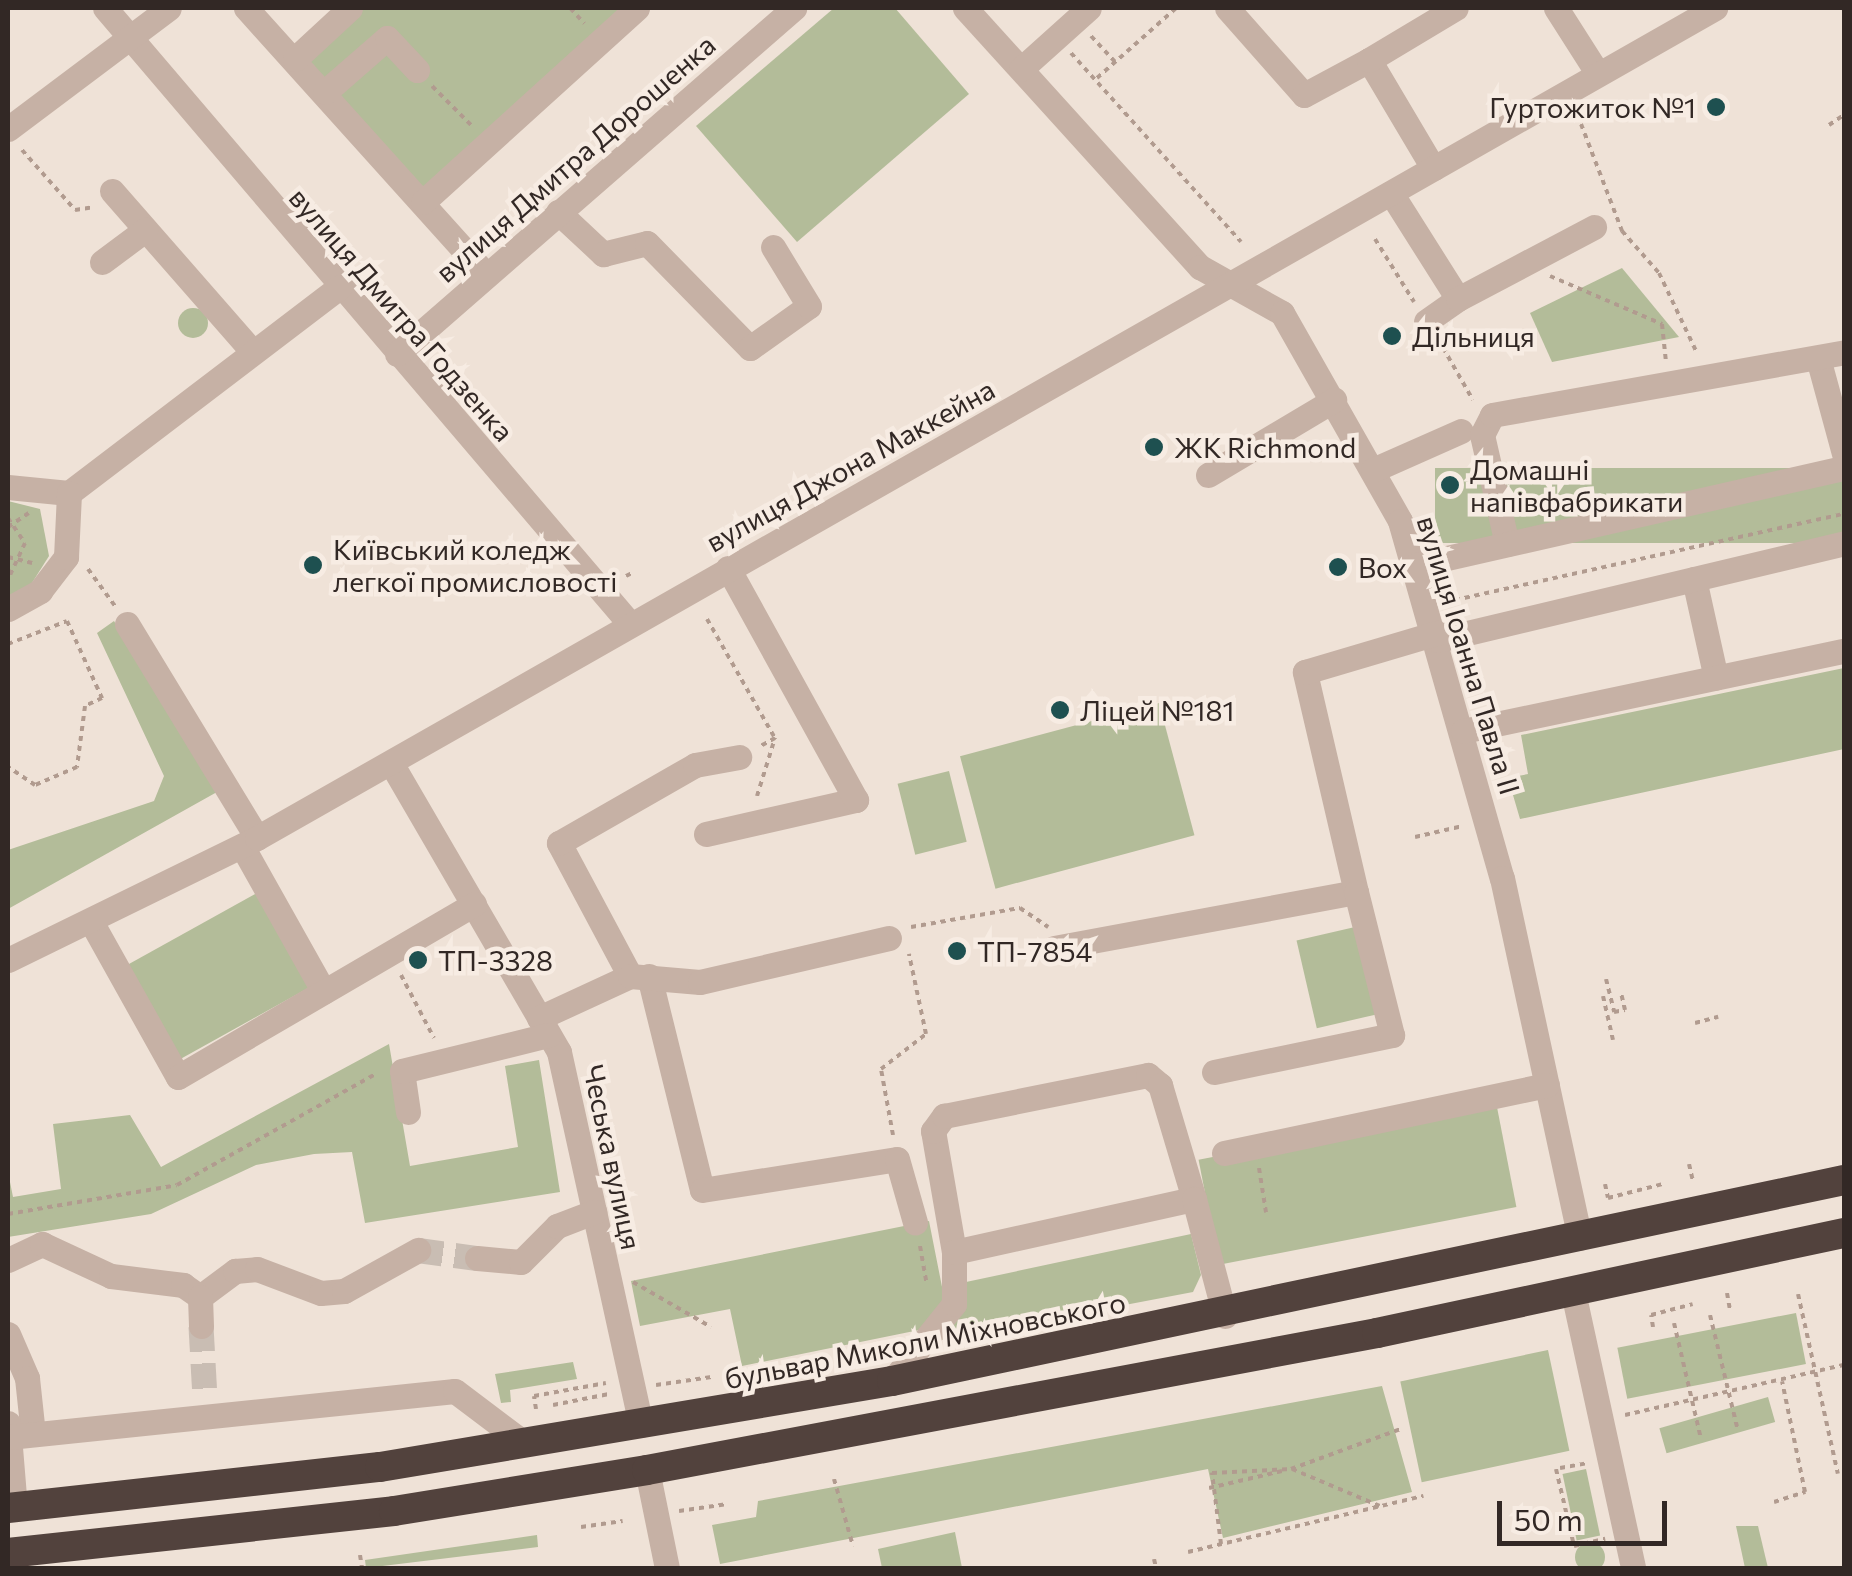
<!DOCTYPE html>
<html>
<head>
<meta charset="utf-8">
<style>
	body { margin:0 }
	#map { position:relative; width:1852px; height:1576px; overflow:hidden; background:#efe2d7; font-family:Commissioner,sans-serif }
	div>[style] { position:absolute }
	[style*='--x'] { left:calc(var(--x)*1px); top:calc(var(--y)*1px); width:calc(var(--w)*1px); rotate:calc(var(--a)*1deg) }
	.green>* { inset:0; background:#b3bc99; transform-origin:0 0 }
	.round { border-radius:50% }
	.minor-tunnel>* { height:25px; margin-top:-12.5px; transform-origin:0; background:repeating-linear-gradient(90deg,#c9bdb3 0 25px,transparent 0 37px) }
	.path>* { height:4px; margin-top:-2px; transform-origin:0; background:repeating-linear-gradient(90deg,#b19b8f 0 5px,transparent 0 10px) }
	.minor>* { height:25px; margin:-12.5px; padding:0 12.5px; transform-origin:12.5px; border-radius:12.5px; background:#c6b1a5 }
	.highway>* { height:30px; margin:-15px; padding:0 15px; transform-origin:15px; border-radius:15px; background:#52423d }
	.dots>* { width:28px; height:28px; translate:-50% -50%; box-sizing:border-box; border:5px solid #f7ece3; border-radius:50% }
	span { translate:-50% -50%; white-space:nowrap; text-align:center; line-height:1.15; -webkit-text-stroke:9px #f7ece3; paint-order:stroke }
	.poi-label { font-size:28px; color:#322825 }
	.right { translate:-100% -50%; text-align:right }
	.left { translate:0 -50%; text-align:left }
	.street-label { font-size:28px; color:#322825 }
	.frame { position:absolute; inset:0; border:10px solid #322825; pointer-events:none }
	.scale { position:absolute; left:1497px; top:1501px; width:170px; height:45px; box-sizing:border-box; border:5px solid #322825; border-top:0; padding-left:12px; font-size:30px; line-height:35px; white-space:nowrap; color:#322825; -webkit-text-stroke:8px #f7ece3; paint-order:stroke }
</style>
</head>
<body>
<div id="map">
	<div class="green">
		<div style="clip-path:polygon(350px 8px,637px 8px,423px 202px,295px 59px)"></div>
		<div style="clip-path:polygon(834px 8px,895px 8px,969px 94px,797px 242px,696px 126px)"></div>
		<div style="clip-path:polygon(1622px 268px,1679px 337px,1552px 362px,1530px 313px)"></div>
		<div class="round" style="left:178px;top:308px;width:30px;height:30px"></div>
		<div style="left:1844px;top:468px;width:75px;height:409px;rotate:90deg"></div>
		<div style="clip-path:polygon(8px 501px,40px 509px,49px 556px,25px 594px,8px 599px)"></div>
		<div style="clip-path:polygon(114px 621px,217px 792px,8px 909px,8px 850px,154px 801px,164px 776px,97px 633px)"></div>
		<div style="clip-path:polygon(1844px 668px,1844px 749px,1520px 819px,1508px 778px,1528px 774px,1521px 735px)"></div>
		<div style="left:1159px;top:703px;width:137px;height:206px;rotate:75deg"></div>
		<div style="left:949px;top:771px;width:73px;height:53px;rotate:76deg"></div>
		<div style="left:257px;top:893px;width:108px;height:151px;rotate:61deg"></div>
		<div style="left:1355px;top:927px;width:90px;height:60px;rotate:77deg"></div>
		<div style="clip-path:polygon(389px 1044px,410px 1166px,518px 1147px,505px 1066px,539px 1060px,560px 1192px,365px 1223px,352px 1152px,314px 1154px,256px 1165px,151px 1214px,8px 1237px,8px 1172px,13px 1197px,61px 1189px,53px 1124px,130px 1115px,161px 1167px)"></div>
		<div style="left:1496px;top:1102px;width:107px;height:303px;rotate:79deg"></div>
		<div style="clip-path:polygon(929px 1221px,944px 1297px,929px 1328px,742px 1366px,730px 1309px,640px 1326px,631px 1281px)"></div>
		<div style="clip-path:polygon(1191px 1234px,1201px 1275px,1193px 1292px,942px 1340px,966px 1282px)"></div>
		<div style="left:1796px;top:1313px;width:52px;height:182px;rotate:79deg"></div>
		<div style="left:1548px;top:1350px;width:103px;height:151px;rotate:78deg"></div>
		<div style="clip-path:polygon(573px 1362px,577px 1379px,510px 1390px,511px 1402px,501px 1403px,495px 1374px)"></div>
		<div style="clip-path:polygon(1382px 1386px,1412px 1492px,1223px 1538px,1208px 1469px,720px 1564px,712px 1525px,756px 1517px,758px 1501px)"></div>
		<div style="left:1768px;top:1397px;width:26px;height:113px;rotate:74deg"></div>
		<div style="left:1586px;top:1469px;width:68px;height:24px;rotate:78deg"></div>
		<div style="clip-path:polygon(1736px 1526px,1758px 1526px,1768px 1568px,1745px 1568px)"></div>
		<div style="clip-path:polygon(955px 1532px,962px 1568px,882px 1568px,878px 1549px)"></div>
		<div style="clip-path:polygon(537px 1535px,538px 1547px,366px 1568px,365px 1560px)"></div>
		<div class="round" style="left:1575px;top:1542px;width:30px;height:30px"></div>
	</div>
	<div class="minor-tunnel">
		<div style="--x:418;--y:1250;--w:60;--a:7.7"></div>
		<div style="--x:201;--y:1326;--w:72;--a:86.8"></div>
	</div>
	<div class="path">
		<div style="--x:570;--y:8;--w:21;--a:47"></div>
		<div style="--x:1843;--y:8;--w:2;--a:63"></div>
		<div style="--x:1091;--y:36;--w:35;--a:47"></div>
		<div style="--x:1071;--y:53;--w:254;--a:48"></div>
		<div style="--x:1097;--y:78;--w:106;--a:-41.5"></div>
		<div style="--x:432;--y:86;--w:55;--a:45"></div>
		<div style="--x:1581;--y:124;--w:115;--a:69"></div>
		<div style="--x:1622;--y:231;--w:56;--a:48.6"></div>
		<div style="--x:1659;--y:273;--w:89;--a:64.6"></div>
		<div style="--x:1829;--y:125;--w:18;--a:-34"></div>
		<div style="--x:22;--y:150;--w:80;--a:48.5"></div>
		<div style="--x:75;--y:210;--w:18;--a:-9"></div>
		<div style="--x:1375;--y:239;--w:74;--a:58.2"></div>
		<div style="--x:1550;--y:276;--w:122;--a:23.2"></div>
		<div style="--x:1662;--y:324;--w:38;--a:84"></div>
		<div style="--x:1438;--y:339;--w:70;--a:60.2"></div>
		<div style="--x:8;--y:518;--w:30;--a:56"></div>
		<div style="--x:25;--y:543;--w:40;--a:115"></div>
		<div style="--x:8;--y:527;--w:25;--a:-34"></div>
		<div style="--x:8;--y:557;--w:25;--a:14"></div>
		<div style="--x:88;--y:569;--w:46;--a:53.9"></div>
		<div style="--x:626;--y:576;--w:9;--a:-27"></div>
		<div style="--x:1455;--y:600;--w:398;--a:-12.5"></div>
		<div style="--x:707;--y:619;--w:137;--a:60.3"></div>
		<div style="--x:775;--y:738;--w:18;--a:151"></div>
		<div style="--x:8;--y:644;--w:63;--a:-21.3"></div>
		<div style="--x:67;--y:621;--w:85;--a:65.6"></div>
		<div style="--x:102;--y:698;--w:19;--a:155"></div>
		<div style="--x:85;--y:706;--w:62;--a:97.5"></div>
		<div style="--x:77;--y:767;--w:46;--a:156.8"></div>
		<div style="--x:35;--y:785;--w:32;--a:-146"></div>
		<div style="--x:757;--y:796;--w:61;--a:-72.8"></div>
		<div style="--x:1415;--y:837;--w:49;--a:-12.9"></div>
		<div style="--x:911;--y:927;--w:111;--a:-9.9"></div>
		<div style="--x:1020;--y:908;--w:34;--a:34"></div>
		<div style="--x:401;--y:975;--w:71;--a:62.4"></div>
		<div style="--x:1606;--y:979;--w:34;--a:76"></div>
		<div style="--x:1614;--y:1012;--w:11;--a:-10"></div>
		<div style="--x:1625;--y:1010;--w:18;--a:-103"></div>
		<div style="--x:1603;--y:996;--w:45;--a:77.2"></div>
		<div style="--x:1695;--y:1023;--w:24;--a:-15"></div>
		<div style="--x:893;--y:1135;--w:67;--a:-100.3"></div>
		<div style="--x:881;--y:1069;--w:57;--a:-37.9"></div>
		<div style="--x:926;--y:1034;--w:82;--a:-102"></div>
		<div style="--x:1689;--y:1164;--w:17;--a:77"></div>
		<div style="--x:1259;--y:1168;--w:45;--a:81"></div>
		<div style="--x:1605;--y:1184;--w:14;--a:78"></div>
		<div style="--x:1608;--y:1198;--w:57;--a:-14.3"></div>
		<div style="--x:8;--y:1214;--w:171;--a:-9.7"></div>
		<div style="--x:177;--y:1185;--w:229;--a:-29.2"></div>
		<div style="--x:920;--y:1246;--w:39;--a:80"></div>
		<div style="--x:633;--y:1282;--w:90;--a:30"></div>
		<div style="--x:1727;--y:1293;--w:17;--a:80"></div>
		<div style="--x:1798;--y:1294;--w:184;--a:77.5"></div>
		<div style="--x:1710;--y:1315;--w:119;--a:76.4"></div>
		<div style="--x:1674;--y:1323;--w:119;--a:76.9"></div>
		<div style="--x:1653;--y:1327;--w:12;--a:-99"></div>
		<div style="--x:1651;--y:1315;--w:43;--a:-14.7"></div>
		<div style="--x:656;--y:1385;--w:56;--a:-8.3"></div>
		<div style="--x:553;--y:1405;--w:57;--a:-11.1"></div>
		<div style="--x:536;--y:1409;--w:13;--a:-99"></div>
		<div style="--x:534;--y:1396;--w:73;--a:-10.2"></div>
		<div style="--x:1625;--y:1415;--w:225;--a:-12.9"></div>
		<div style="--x:1560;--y:1468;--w:28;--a:-10"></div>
		<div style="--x:1291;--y:1469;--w:117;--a:-20"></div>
		<div style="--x:1556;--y:1469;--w:79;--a:76.8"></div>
		<div style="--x:1574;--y:1546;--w:32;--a:-13"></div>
		<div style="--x:834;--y:1479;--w:70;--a:74.2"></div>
		<div style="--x:1209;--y:1488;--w:75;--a:-13.1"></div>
		<div style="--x:1774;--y:1502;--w:33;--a:-18"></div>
		<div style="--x:1805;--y:1492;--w:113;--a:-101.7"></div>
		<div style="--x:679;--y:1511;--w:49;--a:-8.1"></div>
		<div style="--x:581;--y:1527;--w:42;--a:-8.1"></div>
		<div style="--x:1221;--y:1544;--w:72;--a:-97.2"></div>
		<div style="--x:1212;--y:1473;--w:80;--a:-2.9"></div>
		<div style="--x:1292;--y:1469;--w:95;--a:22.8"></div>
		<div style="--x:1188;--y:1552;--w:242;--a:-13.4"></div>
		<div style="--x:360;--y:1555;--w:13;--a:81"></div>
		<div style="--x:1154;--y:1559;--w:9;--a:77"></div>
	</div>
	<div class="minor">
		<div style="--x:105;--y:8;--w:809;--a:49.56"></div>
		<div style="--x:246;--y:8;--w:359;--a:48"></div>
		<div style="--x:965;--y:8;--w:350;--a:47.8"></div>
		<div style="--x:1200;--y:267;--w:94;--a:29.3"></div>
		<div style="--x:1282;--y:313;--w:239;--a:60.4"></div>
		<div style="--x:1400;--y:521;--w:371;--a:74.1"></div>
		<div style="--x:1502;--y:878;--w:368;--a:77.8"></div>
		<div style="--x:1227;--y:8;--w:116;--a:48.5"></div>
		<div style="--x:1304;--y:95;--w:74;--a:-28.3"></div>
		<div style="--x:1369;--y:60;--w:126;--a:59.3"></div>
		<div style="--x:1556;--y:8;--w:78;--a:57.5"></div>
		<div style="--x:295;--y:59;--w:75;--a:-42.8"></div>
		<div style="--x:1369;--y:60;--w:101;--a:-30.9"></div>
		<div style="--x:1021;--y:69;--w:91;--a:-41.9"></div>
		<div style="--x:325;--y:92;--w:82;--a:-41.1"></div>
		<div style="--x:387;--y:38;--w:44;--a:46.8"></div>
		<div style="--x:8;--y:129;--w:201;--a:-36.9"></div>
		<div style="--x:112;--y:191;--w:213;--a:48.8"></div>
		<div style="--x:1391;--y:193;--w:125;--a:57.7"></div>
		<div style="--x:1458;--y:299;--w:39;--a:145"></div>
		<div style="--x:423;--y:202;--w:289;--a:-42.2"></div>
		<div style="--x:558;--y:212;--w:62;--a:43"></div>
		<div style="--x:603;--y:254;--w:45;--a:-14"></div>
		<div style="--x:647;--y:243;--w:147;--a:45.6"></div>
		<div style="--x:750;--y:348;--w:72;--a:-35.4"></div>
		<div style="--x:809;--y:306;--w:69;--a:-121.4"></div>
		<div style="--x:102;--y:262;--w:54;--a:-36.7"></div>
		<div style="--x:1458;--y:299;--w:154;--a:-27.9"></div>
		<div style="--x:397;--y:354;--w:527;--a:-41.07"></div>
		<div style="--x:1818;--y:358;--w:99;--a:74.8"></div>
		<div style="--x:1373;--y:470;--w:96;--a:-23.9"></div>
		<div style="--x:1208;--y:475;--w:147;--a:-30.8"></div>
		<div style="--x:8;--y:487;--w:61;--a:5.6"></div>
		<div style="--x:69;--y:493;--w:340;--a:-37.3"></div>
		<div style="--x:1507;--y:544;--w:112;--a:-102.9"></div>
		<div style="--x:1482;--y:435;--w:22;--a:-63"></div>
		<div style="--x:1492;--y:415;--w:358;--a:-10.1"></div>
		<div style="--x:1416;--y:565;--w:439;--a:-12.8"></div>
		<div style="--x:1694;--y:579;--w:101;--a:77.5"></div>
		<div style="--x:8;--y:609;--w:37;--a:-29"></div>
		<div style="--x:40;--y:591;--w:43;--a:-52.6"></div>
		<div style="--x:66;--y:557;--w:64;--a:-87.3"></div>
		<div style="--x:127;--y:624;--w:250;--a:58.7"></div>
		<div style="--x:1438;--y:640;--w:417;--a:-13.4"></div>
		<div style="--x:1463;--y:731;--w:389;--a:-11.9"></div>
		<div style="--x:391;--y:763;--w:334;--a:59.8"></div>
		<div style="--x:559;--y:1052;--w:382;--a:77.6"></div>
		<div style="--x:706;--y:834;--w:154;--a:-12.8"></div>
		<div style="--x:856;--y:800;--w:265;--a:-118.9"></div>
		<div style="--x:242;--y:846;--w:167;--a:60.7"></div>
		<div style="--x:93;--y:925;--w:174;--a:60.8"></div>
		<div style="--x:178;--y:1077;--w:343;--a:-30.3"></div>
		<div style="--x:1054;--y:948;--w:307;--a:-10.5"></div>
		<div style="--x:1356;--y:892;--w:226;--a:-103.1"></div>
		<div style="--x:1305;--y:672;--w:138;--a:-16.5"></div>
		<div style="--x:8;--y:960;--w:277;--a:-26.1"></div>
		<div style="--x:257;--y:838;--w:1678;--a:-29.65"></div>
		<div style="--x:630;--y:976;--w:151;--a:-118.1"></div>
		<div style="--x:559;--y:843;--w:157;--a:-29.8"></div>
		<div style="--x:695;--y:765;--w:45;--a:-10.3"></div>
		<div style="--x:649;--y:976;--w:220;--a:76.1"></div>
		<div style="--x:702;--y:1190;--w:197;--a:-9"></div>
		<div style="--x:897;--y:1159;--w:66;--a:74.1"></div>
		<div style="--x:539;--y:1018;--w:100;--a:-24.8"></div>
		<div style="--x:630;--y:976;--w:70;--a:4.9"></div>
		<div style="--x:700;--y:982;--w:194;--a:-13.1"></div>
		<div style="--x:1214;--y:1072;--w:182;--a:-11.7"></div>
		<div style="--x:1392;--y:1035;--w:147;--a:-104.1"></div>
		<div style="--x:408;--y:1112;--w:41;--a:-98.3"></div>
		<div style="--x:402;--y:1071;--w:151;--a:-13.8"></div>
		<div style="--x:1224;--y:1153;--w:330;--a:-11.9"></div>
		<div style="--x:954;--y:1252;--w:123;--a:-99.8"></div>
		<div style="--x:933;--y:1131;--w:19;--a:-54"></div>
		<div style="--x:944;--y:1116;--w:208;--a:-11.4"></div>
		<div style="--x:1148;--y:1075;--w:16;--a:40"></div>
		<div style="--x:1160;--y:1085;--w:119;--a:73.4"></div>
		<div style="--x:477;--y:1258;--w:44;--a:5.2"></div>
		<div style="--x:521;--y:1262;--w:51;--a:-45"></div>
		<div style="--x:557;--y:1226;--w:40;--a:-21"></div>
		<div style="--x:8;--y:1260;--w:38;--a:-25"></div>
		<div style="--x:42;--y:1244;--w:76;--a:24.9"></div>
		<div style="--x:111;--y:1276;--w:73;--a:7.1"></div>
		<div style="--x:183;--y:1285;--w:21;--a:35"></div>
		<div style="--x:200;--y:1297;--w:44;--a:-36.6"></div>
		<div style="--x:235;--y:1271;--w:22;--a:-5"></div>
		<div style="--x:257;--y:1269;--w:68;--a:20.6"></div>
		<div style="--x:321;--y:1293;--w:23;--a:-5"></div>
		<div style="--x:344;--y:1291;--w:85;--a:-29"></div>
		<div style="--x:1573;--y:1292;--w:282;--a:77.7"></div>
		<div style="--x:200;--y:1297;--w:29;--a:88"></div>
		<div style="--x:8;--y:1334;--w:48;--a:66.6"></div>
		<div style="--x:27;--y:1378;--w:56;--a:83.9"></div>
		<div style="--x:892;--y:1381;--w:99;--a:-51.2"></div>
		<div style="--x:954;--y:1304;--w:52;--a:-90"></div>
		<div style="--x:954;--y:1252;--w:246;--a:-12.5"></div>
		<div style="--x:1194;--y:1199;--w:121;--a:75.2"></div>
		<div style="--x:8;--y:1423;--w:85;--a:85.3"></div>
		<div style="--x:9;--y:1437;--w:448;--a:-5.9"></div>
		<div style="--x:455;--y:1391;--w:86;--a:37"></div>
		<div style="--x:647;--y:1470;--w:100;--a:78.5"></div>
	</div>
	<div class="highway">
		<div style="--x:8;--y:1508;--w:374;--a:-6.3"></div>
		<div style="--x:380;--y:1467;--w:519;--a:-9.53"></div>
		<div style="--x:892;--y:1381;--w:973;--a:-11.92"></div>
		<div style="--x:8;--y:1553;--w:388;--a:-6.2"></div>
		<div style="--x:394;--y:1511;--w:256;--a:-9.2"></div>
		<div style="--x:647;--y:1470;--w:743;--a:-10.63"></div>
		<div style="--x:1377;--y:1333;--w:478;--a:-12.1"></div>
	</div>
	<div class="dots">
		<div style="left:1716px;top:107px;background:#1e5050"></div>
		<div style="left:1392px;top:336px;background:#1e5050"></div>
		<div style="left:1154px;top:447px;background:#1e5050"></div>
		<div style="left:1450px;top:485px;background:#1e5050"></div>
		<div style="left:313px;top:565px;background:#1e5050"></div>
		<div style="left:1338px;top:567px;background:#1e5050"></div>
		<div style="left:1060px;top:710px;background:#1e5050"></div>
		<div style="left:957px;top:951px;background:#1e5050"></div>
		<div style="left:418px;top:960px;background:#1e5050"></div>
	</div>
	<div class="poi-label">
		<span class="right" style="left:1696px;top:107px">Гуртожиток №1</span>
		<span class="left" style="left:1412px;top:336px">Дільниця</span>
		<span class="left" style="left:1174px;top:447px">ЖК Richmond</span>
		<span class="left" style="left:1470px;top:485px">Домашні<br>напівфабрикати</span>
		<span class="left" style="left:333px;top:565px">Київський коледж<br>легкої промисловості</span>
		<span class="left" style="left:1358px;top:567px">Box</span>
		<span class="left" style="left:1080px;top:710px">Ліцей №181</span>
		<span class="left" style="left:977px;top:951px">ТП-7854</span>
		<span class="left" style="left:438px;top:960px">ТП-3328</span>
	</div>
	<div class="street-label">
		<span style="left:575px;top:158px;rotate:-41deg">вулиця Дмитра Дорошенка</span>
		<span style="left:402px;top:314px;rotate:49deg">вулиця Дмитра Годзенка</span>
		<span style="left:850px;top:465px;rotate:-29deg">вулиця Джона Маккейна</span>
		<span style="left:1469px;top:655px;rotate:73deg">вулиця Іоанна Павла II</span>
		<span style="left:613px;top:1157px;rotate:78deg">Чеська вулиця</span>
		<span style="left:925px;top:1340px;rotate:-11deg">бульвар Миколи Міхновського</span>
	</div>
	<div class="frame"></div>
	<div class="scale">50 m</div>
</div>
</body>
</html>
